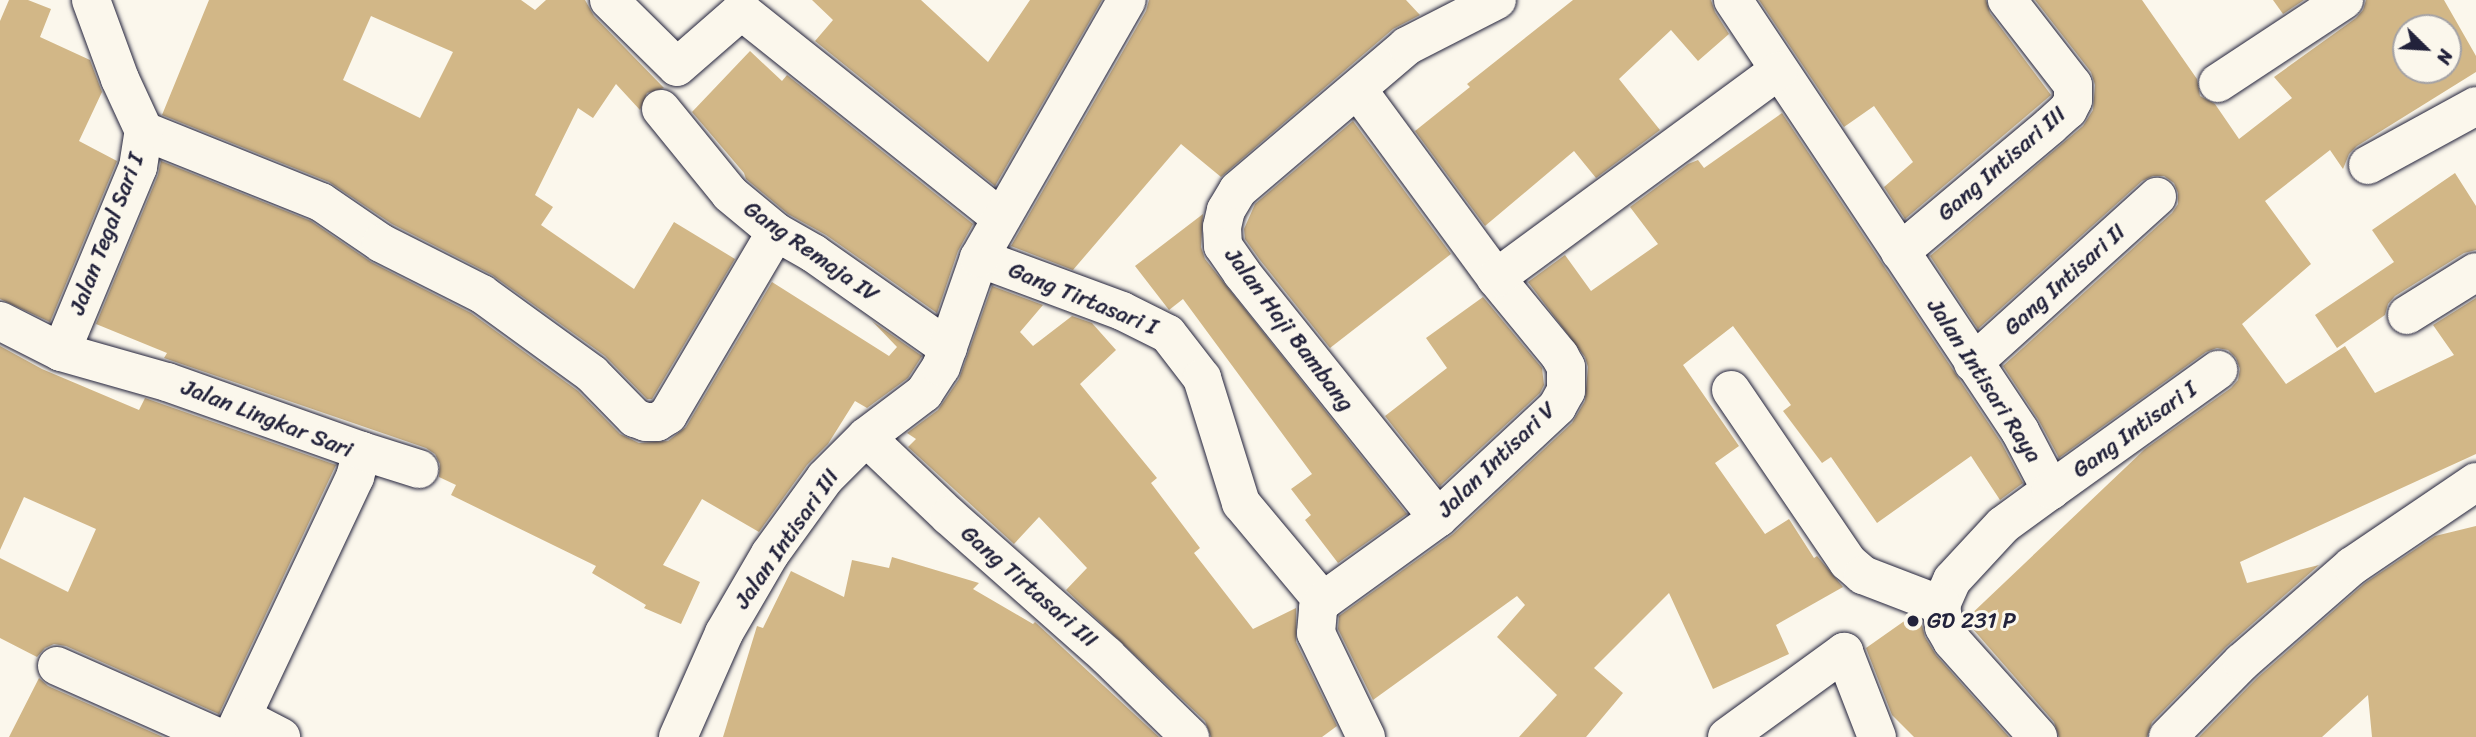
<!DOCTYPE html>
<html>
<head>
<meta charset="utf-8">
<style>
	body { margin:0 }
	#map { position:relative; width:2476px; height:737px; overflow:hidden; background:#fbf7ec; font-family:Sriracha,sans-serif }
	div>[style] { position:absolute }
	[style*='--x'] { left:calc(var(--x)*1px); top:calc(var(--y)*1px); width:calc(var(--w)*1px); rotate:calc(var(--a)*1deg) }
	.building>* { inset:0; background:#d2b787 }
	.roads { filter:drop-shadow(0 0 2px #22223b) drop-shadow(0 0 2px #22223b) }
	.minor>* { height:38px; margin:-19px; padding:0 19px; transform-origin:19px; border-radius:19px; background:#fbf7ec }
	.dots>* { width:19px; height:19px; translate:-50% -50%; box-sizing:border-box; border:4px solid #fbf7ec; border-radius:50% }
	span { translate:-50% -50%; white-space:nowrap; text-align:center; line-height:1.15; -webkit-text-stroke:6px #fbf7ec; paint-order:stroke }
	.street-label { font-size:23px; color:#22223b }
	.poi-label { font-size:23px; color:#22223b }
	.left { translate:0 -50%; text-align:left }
	.north { position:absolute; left:2392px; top:14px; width:70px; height:70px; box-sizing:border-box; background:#fbf7ec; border:2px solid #a4a2a5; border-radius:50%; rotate:114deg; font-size:19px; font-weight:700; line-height:28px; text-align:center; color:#22223b }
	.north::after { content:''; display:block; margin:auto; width:24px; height:32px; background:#22223b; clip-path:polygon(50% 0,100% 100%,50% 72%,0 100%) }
</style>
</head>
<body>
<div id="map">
	<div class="building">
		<div style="clip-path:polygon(9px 0,28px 0,51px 9px,40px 37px,90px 60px,102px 92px,79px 141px,117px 161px,50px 322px,0 299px,0 21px)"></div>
		<div style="clip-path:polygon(evenodd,209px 0,521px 0,535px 10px,546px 0,585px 0,594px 16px,664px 88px,647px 93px,640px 110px,616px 84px,593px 118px,578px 108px,535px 195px,553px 207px,541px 225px,634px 289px,674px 222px,735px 259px,652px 399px,647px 399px,605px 356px,492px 275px,392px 224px,329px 182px,162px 115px,209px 0,371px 16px,453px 52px,420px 118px,343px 80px,371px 16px)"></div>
		<div style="clip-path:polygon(812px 0,921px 0,988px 62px,1030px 0,1102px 0,995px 186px,815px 41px,833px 20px)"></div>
		<div style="clip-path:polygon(1149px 0,1406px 0,1420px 15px,1393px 29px,1221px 177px,1181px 144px,1073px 270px,1011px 246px,1146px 11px)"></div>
		<div style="clip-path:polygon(1573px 0,1711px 0,1715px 12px,1729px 34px,1698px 61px,1671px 30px,1619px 79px,1660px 130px,1596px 178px,1574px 151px,1485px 226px,1415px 131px,1470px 87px,1467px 84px)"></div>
		<div style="clip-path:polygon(1759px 0,1986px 0,1990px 13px,2051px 95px,1905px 219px,1884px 187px,1913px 162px,1874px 106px,1844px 127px)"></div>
		<div style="clip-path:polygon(evenodd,2035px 0,2142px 0,2197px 79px,2200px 96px,2215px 104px,2239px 139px,2292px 98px,2274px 77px,2356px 18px,2363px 10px,2366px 0,2444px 0,2476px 56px,2476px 72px,2357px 146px,2349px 154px,2343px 169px,2330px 150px,2265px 201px,2311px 264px,2242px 324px,2286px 384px,2345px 346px,2375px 393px,2454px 355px,2433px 325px,2476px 298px,2476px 454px,2240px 562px,2247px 583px,2319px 565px,2226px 647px,2152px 722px,2147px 737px,2059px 737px,2054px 722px,1965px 620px,2145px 449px,2231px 388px,2238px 380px,2240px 369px,2236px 358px,2228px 350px,2217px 348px,2206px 352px,2059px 458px,2038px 419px,2003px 366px,2172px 213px,2178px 204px,2178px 193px,2174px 183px,2164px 176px,2153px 176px,2142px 181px,1978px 329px,1930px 256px,2083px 126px,2093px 110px,2095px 85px,2091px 72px,2035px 0,2406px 28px,2448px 28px,2448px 70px,2406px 70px,2406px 28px)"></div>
		<div style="clip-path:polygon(2273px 0,2304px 0,2283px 14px)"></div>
		<div style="clip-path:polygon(750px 51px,782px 81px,787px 75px,973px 224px,958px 251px,937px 313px,826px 235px,788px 214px,746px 179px,744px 173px,692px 112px)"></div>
		<div style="clip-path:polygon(1782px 113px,2001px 442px,2023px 483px,2000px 500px,1971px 456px,1877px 523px,1831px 457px,1822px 463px,1783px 411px,1791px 405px,1733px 326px,1683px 365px,1739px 446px,1715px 463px,1765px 534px,1789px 519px,1814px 558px,1817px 556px,1843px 587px,1776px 625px,1789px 654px,1713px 689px,1669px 593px,1594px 668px,1623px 693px,1586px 737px,1519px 737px,1557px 695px,1497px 637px,1525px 605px,1517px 596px,1373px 700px,1338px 629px,1339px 616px,1453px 534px,1572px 423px,1585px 401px,1588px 367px,1585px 357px,1528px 282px,1565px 255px,1591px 291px,1658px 244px,1630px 207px,1688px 164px,1698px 160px,1704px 168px)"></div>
		<div style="clip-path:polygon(1353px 121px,1451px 254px,1330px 348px,1260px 260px,1245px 239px,1244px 229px,1255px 204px)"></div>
		<div style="clip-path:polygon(161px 161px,311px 221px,371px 262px,471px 313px,578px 391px,620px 434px,639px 443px,668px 441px,686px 427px,772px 282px,889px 356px,897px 347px,872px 321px,922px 356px,908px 378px,867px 408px,855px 401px,828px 444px,807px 465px,759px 532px,702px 499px,663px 565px,700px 582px,681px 624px,644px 608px,646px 605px,592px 573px,596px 566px,451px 495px,456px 485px,439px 477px,440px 464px,435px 454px,426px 448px,164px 358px,167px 353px,96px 324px,158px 175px)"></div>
		<div style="clip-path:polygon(2455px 173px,2476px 206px,2476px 250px,2464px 253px,2395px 296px,2388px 304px,2385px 315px,2337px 348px,2315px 315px,2394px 262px,2372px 230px)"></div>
		<div style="clip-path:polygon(1203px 214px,1201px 247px,1205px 259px,1407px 514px,1338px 563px,1305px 520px,1311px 515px,1291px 489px,1312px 474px,1183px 299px,1169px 310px,1135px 266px)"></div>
		<div style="clip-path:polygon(992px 286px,1043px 305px,1020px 332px,1033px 346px,1072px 316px,1092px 323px,1116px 350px,1080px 384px,1157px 478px,1151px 483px,1200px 548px,1194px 553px,1253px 629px,1296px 608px,1296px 642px,1337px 726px,1322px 737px,1211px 737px,1205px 721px,1066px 590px,1087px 568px,1039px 517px,1014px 544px,908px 447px,916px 439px,907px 433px,938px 410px,959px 379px)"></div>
		<div style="clip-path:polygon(1483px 297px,1542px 368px,1544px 385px,1540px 393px,1440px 486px,1385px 416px,1447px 368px,1426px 338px)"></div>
		<div style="clip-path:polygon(0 346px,42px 369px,139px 410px,145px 398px,336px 465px,219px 714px,66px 646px,54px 644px,45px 648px,37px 657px,0 638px,0 558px,68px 592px,96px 529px,24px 497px,0 550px)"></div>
		<div style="clip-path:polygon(2476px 526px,2476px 737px,2372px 737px,2368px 695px,2322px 737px,2199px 737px,2257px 678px,2365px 583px,2435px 536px)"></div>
		<div style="clip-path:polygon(892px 557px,979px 583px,973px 589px,1033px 624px,1035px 622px,1159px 737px,723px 737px,757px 626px,763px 628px,791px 571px,844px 597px,852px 560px,889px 568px)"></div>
		<div style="clip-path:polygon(1910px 617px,1921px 621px,1925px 637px,1936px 655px,2009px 737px,1914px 737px,1892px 715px,1866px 648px)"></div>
		<div style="clip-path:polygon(39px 678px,48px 686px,163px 737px,9px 737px)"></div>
	</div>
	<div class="roads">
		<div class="minor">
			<div style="--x:609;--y:0;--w:95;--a:44.6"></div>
			<div style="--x:677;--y:67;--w:82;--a:-41.1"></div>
			<div style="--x:739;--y:13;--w:5;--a:0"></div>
			<div style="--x:744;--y:13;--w:329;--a:38.6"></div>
			<div style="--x:1733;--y:0;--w:518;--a:56.34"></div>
			<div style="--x:2020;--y:431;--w:67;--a:62.3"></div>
			<div style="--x:2051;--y:490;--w:59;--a:143.9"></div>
			<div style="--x:2003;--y:525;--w:75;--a:132.8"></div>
			<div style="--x:1952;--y:580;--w:27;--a:114"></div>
			<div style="--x:1941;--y:605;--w:22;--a:82"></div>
			<div style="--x:1944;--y:627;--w:16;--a:60"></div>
			<div style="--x:1952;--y:641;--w:129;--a:48.1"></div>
			<div style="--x:2218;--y:83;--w:151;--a:-33.4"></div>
			<div style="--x:1358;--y:90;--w:233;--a:53.7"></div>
			<div style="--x:661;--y:109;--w:109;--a:50.9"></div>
			<div style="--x:730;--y:194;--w:60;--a:39.6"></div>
			<div style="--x:776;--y:232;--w:43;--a:29.6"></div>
			<div style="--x:813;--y:253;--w:165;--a:35.1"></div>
			<div style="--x:144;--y:131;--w:191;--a:21.9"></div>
			<div style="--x:321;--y:202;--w:73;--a:34.3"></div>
			<div style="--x:381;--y:243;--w:113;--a:26.8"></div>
			<div style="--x:482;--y:294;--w:136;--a:36"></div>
			<div style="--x:592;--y:374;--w:62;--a:45.7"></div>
			<div style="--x:635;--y:418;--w:12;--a:20"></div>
			<div style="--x:646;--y:422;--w:11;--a:0"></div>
			<div style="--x:657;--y:422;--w:13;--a:-32"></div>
			<div style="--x:668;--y:415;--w:212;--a:-59.5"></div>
			<div style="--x:2368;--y:165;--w:123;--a:-28.6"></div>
			<div style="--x:1900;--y:252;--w:196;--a:-40"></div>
			<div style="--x:2050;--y:126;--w:24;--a:-42"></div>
			<div style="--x:2068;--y:110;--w:11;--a:-63"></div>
			<div style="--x:2073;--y:100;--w:15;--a:-90"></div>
			<div style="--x:2073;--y:85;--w:108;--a:-127.8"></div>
			<div style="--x:979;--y:258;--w:153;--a:20.3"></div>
			<div style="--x:1122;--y:311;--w:51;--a:26.6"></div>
			<div style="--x:1168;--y:334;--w:56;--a:52.3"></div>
			<div style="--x:1202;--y:378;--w:131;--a:72.7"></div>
			<div style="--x:1241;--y:503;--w:128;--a:50.1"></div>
			<div style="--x:2407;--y:315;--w:81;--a:-31.9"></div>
			<div style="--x:0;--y:321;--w:68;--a:26.9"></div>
			<div style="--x:61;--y:352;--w:110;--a:15.8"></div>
			<div style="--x:167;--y:382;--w:207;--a:19.5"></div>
			<div style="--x:362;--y:451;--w:27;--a:105"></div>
			<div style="--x:355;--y:477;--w:288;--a:115.3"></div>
			<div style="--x:61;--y:352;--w:200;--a:-67.4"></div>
			<div style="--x:138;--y:167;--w:36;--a:-81"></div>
			<div style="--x:144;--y:131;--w:57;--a:-114.8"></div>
			<div style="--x:120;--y:79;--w:84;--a:-110.2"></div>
			<div style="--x:1973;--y:363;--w:248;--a:-42.1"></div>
			<div style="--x:1731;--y:390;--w:208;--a:55.8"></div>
			<div style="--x:1848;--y:562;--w:20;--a:41"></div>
			<div style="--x:1863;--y:575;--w:84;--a:21"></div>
			<div style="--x:866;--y:437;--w:115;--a:43.6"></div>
			<div style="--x:949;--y:516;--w:211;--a:41.5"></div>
			<div style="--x:1107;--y:656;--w:116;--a:44.3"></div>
			<div style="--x:362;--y:451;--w:60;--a:17.5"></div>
			<div style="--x:2051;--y:490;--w:206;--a:-35.7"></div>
			<div style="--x:1438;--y:518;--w:314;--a:-128.7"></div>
			<div style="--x:1242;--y:273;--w:33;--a:-125"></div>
			<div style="--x:1223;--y:246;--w:19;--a:-93"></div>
			<div style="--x:1222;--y:227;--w:17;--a:-77"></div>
			<div style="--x:1226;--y:210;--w:23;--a:-59"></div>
			<div style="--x:1238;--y:190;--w:222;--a:-40.4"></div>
			<div style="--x:1407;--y:46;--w:101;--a:-27.1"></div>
			<div style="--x:57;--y:666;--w:175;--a:23.9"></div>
			<div style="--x:242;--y:717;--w:44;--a:27.1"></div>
			<div style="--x:678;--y:737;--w:114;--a:-66.1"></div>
			<div style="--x:724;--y:633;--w:91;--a:-59.8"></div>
			<div style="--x:770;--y:554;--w:94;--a:-54.1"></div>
			<div style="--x:825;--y:478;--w:58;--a:-45"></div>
			<div style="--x:866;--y:437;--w:73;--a:-37.2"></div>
			<div style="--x:924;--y:393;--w:31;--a:-57"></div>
			<div style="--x:941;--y:367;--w:115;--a:-70.8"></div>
			<div style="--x:979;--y:258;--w:297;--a:-60.2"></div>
			<div style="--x:1366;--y:737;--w:115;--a:-115.7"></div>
			<div style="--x:1316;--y:633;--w:25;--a:-85"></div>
			<div style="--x:1318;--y:608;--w:9;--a:-54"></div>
			<div style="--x:1323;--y:601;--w:142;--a:-35.8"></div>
			<div style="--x:1438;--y:518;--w:163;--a:-43"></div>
			<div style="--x:1557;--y:407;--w:18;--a:-61"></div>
			<div style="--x:1566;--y:391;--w:24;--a:-90"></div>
			<div style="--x:1566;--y:367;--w:13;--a:-119"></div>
			<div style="--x:1560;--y:356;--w:101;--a:-129.4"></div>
			<div style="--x:1496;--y:278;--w:350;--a:-36.3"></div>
			<div style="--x:1727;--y:737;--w:145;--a:-36"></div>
			<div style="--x:1844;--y:652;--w:91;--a:68.8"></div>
			<div style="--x:2168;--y:737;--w:105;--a:-45.4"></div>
			<div style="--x:2242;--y:662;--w:146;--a:-41.1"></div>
			<div style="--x:2352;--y:566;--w:150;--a:-34.1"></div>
		</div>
	</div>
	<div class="dots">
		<div style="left:1913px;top:621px;background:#22223b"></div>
	</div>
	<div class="street-label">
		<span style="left:2002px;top:164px;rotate:-41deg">Gang Intisari III</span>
		<span style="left:107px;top:234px;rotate:-69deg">Jalan Tegal Sari I</span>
		<span style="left:811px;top:252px;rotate:35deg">Gang Remaja IV</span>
		<span style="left:2065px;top:280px;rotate:-42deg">Gang Intisari II</span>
		<span style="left:1083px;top:299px;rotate:22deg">Gang Tirtasari I</span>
		<span style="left:1289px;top:330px;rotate:53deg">Jalan Haji Bambang</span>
		<span style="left:1984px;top:381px;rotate:57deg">Jalan Intisari Raya</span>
		<span style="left:267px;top:419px;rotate:21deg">Jalan Lingkar Sari</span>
		<span style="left:2135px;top:430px;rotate:-36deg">Gang Intisari I</span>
		<span style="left:1497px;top:460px;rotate:-44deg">Jalan Intisari V</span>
		<span style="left:787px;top:539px;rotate:-55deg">Jalan Intisari III</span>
		<span style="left:1029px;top:587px;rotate:41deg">Gang Tirtasari III</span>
	</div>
	<div class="poi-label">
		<span class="left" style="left:1927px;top:621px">GD 231 P</span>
	</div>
	<div class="north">N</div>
</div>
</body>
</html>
